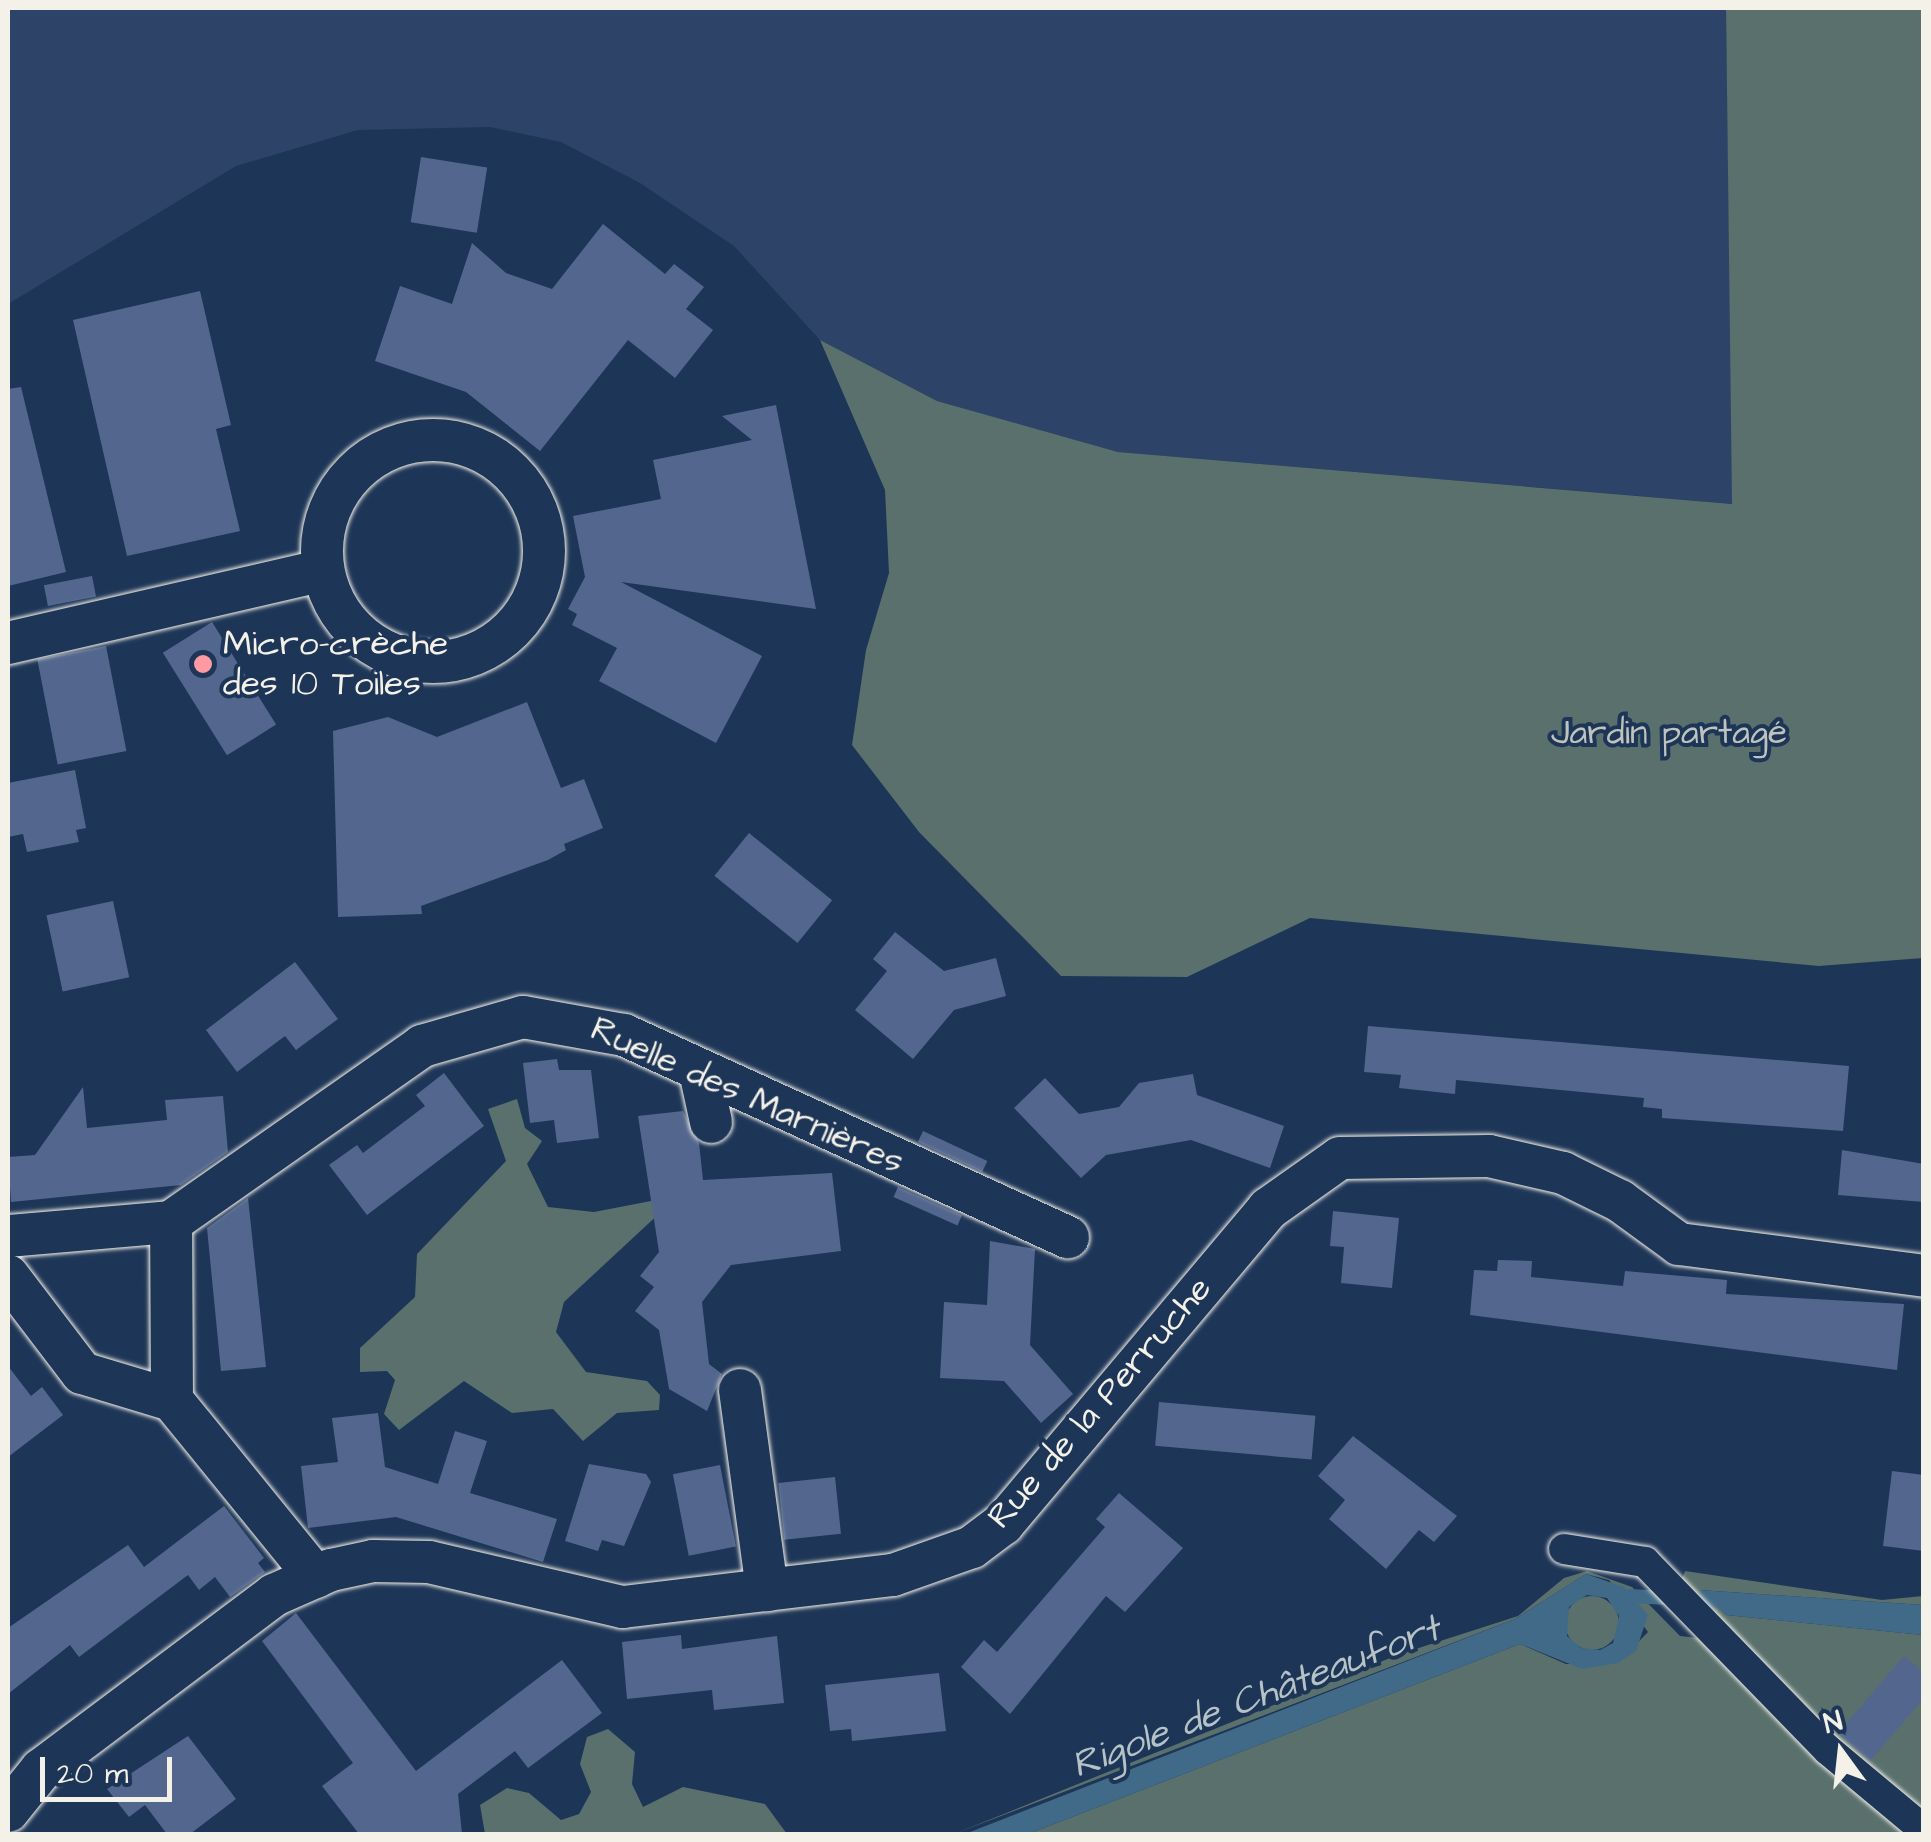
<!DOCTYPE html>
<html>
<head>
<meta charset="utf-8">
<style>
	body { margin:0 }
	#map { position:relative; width:1931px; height:1842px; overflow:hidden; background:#1d3557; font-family:"Architects Daughter",sans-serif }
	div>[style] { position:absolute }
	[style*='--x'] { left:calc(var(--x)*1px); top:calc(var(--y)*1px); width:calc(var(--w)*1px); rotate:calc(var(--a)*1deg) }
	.built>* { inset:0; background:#2d4468 }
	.green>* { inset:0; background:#59706d }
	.round { border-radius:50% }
	.water>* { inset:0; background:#416a88 }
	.stream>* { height:14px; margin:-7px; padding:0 7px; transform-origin:7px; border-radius:7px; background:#416a88 }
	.building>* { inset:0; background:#53678e; transform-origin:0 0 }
	.roads { filter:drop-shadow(0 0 2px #f4f1e8) drop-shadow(0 0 2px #f4f1e8) }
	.pedestrian>* { height:30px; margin:-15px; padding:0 15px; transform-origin:15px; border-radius:15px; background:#1d3557 }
	.minor>* { height:42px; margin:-21px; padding:0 21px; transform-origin:21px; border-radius:21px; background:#1d3557 }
	.minor>.ring { margin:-21px; padding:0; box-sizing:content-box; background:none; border:42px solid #1d3557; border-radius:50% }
	.dots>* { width:28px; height:28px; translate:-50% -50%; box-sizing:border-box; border:5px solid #1d3557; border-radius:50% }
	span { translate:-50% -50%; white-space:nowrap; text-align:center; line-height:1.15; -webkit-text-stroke:8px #1d3557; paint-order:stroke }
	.poi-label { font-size:35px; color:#f4f1e8 }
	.left { translate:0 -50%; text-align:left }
	.park-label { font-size:35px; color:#bec4bd }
	.street-label { font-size:35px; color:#f4f1e8 }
	.water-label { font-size:38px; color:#b5c2c6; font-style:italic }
	.frame { position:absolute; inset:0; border:10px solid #f4f1e8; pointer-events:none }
	.north { position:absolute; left:1791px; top:1702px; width:100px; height:100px; -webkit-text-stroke:8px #1d3557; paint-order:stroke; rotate:345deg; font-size:28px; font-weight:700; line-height:40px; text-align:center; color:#f4f1e8 }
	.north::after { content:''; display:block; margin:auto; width:35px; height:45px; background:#f4f1e8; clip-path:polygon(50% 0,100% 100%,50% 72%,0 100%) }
	.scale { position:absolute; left:40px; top:1757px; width:132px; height:45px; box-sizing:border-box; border:5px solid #f4f1e8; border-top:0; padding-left:12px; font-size:30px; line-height:35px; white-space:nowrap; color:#f4f1e8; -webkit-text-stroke:8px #1d3557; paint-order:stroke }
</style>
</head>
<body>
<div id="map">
	<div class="built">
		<div style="clip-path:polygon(8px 8px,1726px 8px,1733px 504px,1118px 452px,937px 401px,820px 340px,734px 246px,640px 183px,561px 142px,490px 127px,358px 130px,236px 166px,8px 304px)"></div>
	</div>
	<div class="green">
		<div style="clip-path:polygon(1726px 8px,1923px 8px,1923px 958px,1819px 966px,1310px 918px,1187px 977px,1061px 976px,919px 832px,852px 745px,866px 650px,889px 573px,885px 490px,820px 340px,937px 401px,1118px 452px,1732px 504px)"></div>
		<div style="clip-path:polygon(517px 1099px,525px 1128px,542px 1141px,527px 1164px,548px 1207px,594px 1212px,651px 1201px,663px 1210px,564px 1302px,556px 1332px,586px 1372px,647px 1381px,660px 1395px,659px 1410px,617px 1413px,583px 1441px,553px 1409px,512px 1413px,464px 1381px,399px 1430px,384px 1414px,395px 1380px,387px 1371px,360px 1372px,360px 1348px,415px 1297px,417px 1254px,506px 1161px,488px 1109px)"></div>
		<div style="clip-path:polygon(1587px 1571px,1632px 1587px,1680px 1636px,1726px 1641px,1714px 1610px,1682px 1579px,1685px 1571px,1882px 1600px,1923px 1596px,1923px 1605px,1700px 1590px,1726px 1615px,1923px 1635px,1923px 1834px,1028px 1834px,1520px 1644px,1566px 1664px,1618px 1663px,1648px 1632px,1609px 1580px,1586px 1574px,1515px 1619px,954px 1834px,1400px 1654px,1518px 1616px,1564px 1578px)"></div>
		<div class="round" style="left:1565px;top:1596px;width:54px;height:54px"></div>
		<div style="clip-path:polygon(608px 1729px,635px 1752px,632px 1784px,643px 1807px,683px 1787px,765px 1804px,787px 1834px,485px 1834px,480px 1805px,507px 1788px,529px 1793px,561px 1820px,579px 1814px,591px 1792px,580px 1764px,587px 1737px)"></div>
	</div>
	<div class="water">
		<div style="clip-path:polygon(evenodd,1586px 1574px,1624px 1587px,1648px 1615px,1636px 1651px,1618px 1663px,1582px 1669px,1520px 1644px,1028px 1834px,965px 1834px,1515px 1619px,1586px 1574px,1587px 1595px,1607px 1598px,1619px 1616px,1613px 1643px,1600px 1650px,1581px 1648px,1567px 1636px,1569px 1607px,1587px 1595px)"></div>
		<div style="clip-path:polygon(1699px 1590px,1923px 1605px,1923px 1635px,1726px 1615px)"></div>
	</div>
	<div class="stream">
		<div style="--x:1629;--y:1596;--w:97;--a:3"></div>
	</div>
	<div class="building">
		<div style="left:421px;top:157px;width:67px;height:66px;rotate:9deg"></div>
		<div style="clip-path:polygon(603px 224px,665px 274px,674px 264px,704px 287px,686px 309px,713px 330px,675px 378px,628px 340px,540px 451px,466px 392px,375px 361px,400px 286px,452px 304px,472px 243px,506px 273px,552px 289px)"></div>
		<div style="clip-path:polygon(200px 291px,231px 425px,216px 429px,240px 531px,127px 556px,73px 320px)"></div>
		<div style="clip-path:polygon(21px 387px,66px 572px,8px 586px,8px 389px)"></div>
		<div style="clip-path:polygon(776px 405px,816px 609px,621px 582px,762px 656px,716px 743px,599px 681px,617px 648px,572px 625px,577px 614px,568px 609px,585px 577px,573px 516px,661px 499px,653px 460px,752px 440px,722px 416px)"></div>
		<div style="left:92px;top:576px;width:21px;height:49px;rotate:79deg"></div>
		<div style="left:212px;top:622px;width:121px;height:58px;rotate:58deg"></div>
		<div style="left:106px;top:646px;width:107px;height:70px;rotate:79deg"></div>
		<div style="clip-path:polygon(527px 702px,561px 788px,584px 779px,603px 828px,564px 844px,566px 850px,548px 860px,421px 906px,422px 914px,338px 917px,333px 731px,388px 717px,437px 737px)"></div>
		<div style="clip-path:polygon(75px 770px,86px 828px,76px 830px,79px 842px,27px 852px,23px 834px,8px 837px,8px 783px)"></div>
		<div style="left:749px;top:833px;width:107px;height:55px;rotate:39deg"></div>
		<div style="left:113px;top:901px;width:78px;height:68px;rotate:78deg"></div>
		<div style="clip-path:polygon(895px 932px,944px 971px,996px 958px,1006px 996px,954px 1010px,913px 1059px,855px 1010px,887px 971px,873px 959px)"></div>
		<div style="clip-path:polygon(295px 962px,338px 1019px,296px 1050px,285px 1036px,237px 1072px,206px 1030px)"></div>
		<div style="clip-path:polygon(1368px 1026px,1849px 1066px,1843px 1131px,1662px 1118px,1662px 1109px,1643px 1107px,1644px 1098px,1508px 1085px,1456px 1080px,1455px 1094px,1399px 1088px,1401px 1075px,1364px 1072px)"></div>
		<div style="clip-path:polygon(557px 1059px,559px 1070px,591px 1070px,599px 1138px,557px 1143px,554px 1120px,530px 1123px,523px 1063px)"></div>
		<div style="clip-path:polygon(444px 1073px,484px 1126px,367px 1215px,329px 1165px,357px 1145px,363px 1153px,425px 1106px,416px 1095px)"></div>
		<div style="clip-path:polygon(1193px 1074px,1197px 1095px,1284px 1126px,1270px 1168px,1191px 1140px,1106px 1155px,1081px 1178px,1014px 1108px,1045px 1078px,1079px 1114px,1119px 1107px,1139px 1083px)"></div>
		<div style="clip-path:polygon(83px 1087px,87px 1128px,167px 1120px,165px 1100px,223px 1096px,228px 1152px,181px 1185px,11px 1202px,8px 1157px,35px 1155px)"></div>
		<div style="clip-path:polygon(683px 1111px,699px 1143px,703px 1180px,832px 1173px,841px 1251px,731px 1265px,702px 1302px,709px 1364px,722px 1374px,707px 1411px,669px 1389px,659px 1330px,635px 1311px,654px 1287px,640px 1276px,659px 1252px,638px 1116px)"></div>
		<div style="left:923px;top:1131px;width:71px;height:12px;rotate:25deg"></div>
		<div style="clip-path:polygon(1842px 1150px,1924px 1164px,1924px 1202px,1838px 1195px)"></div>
		<div style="left:898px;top:1187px;width:70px;height:11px;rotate:24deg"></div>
		<div style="clip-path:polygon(248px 1198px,266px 1367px,221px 1371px,207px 1228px)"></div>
		<div style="clip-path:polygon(1333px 1211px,1399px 1218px,1392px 1288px,1341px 1283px,1344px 1247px,1330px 1246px)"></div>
		<div style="clip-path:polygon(990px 1241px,1035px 1249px,1030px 1345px,1073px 1394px,1041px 1423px,1004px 1381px,940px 1378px,944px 1302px,987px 1305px)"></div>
		<div style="clip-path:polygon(1498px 1260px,1532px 1261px,1531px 1277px,1623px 1286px,1625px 1271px,1727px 1280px,1726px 1294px,1904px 1304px,1897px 1370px,1470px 1315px,1474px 1270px,1497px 1271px)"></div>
		<div style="clip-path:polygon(8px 1366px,31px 1396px,42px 1387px,63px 1415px,8px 1457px)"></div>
		<div style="left:1159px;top:1402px;width:157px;height:44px;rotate:5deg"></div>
		<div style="clip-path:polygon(378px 1413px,385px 1467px,438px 1484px,455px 1431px,487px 1441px,470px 1493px,557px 1519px,543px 1562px,396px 1517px,308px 1528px,301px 1466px,338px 1462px,332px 1418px)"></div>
		<div style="clip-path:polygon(1353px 1436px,1457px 1516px,1434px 1542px,1419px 1530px,1386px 1569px,1329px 1519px,1345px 1500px,1318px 1476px)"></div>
		<div style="clip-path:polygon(589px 1464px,646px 1474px,651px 1482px,624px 1546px,602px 1540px,598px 1551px,565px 1541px)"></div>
		<div style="left:720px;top:1465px;width:83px;height:48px;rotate:79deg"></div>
		<div style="clip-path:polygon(1892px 1471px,1924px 1475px,1924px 1551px,1883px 1546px)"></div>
		<div style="left:835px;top:1477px;width:57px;height:57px;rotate:84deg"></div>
		<div style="clip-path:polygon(1119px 1493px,1183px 1548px,1125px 1612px,1106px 1596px,1010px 1714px,961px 1667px,984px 1640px,997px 1652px,1105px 1527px,1096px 1519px)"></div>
		<div style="clip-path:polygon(224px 1506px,264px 1558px,258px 1563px,265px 1572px,230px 1597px,215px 1577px,199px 1590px,188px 1575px,79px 1657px,70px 1645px,8px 1694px,8px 1628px,128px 1545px,144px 1567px)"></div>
		<div style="clip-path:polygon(296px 1613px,416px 1771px,562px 1660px,602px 1713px,528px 1768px,515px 1751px,458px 1794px,462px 1834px,359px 1834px,322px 1786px,353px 1763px,262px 1641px)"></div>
		<div style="clip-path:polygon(681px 1635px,682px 1649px,777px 1636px,784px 1703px,714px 1710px,712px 1690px,627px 1699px,622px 1642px)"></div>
		<div style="clip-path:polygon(1904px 1656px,1924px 1672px,1924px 1698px,1870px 1761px,1838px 1733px)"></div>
		<div style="clip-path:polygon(939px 1673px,946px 1731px,852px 1741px,851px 1729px,830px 1731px,825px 1685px)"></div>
		<div style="clip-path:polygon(188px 1736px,236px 1799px,190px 1834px,167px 1834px,145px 1805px,129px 1817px,107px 1789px)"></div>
	</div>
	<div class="roads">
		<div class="pedestrian">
			<div style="--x:1564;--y:1549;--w:82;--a:9.1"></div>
			<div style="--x:1645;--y:1562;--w:262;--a:45.8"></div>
			<div style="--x:1828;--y:1750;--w:125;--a:39.8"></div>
		</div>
		<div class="minor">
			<div class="ring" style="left:322px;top:440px;width:180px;height:180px"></div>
			<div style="--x:8;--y:643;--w:323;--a:-13"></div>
			<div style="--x:701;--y:1076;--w:47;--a:77.7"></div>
			<div style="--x:8;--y:1236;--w:164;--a:-4.9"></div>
			<div style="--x:171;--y:1222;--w:307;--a:-35"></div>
			<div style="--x:422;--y:1046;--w:105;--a:-16"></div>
			<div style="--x:523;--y:1017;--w:103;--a:10.1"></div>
			<div style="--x:624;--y:1035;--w:488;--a:24.5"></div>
			<div style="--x:8;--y:1276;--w:122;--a:52.7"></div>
			<div style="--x:82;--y:1373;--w:94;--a:16.7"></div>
			<div style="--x:172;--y:1400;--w:178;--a:-90.3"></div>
			<div style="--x:740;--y:1390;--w:202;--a:82.3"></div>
			<div style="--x:172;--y:1400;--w:228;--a:50.9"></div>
			<div style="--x:8;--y:1811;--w:53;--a:-51.2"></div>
			<div style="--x:41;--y:1770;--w:291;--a:-36.9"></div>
			<div style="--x:274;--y:1595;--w:62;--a:-23.7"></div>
			<div style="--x:331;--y:1570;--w:43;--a:-12.1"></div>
			<div style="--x:373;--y:1561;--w:56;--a:1"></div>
			<div style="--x:429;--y:1562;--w:199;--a:13.1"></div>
			<div style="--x:623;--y:1607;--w:272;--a:-6.8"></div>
			<div style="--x:893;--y:1575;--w:84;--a:-19.5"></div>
			<div style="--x:972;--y:1547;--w:39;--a:-37"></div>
			<div style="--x:1003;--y:1524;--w:412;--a:-49.9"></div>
			<div style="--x:1268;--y:1209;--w:88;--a:-35.3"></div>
			<div style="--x:1340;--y:1158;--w:149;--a:-0.8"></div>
			<div style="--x:1489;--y:1156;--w:76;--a:12.9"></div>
			<div style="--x:1563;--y:1173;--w:64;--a:26.2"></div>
			<div style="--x:1620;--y:1201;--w:73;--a:36.1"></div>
			<div style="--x:1679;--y:1244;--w:247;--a:7.4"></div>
		</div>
	</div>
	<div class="dots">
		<div style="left:203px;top:664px;background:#ff9aa2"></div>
	</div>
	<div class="poi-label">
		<span class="left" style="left:223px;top:664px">Micro-crèche<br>des 10 Toiles</span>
	</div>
	<div class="park-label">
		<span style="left:1669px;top:733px">Jardin partagé</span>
	</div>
	<div class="street-label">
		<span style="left:747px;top:1096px;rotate:24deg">Ruelle des Marnières</span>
		<span style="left:1100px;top:1403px;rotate:-49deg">Rue de la Perruche</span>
	</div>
	<div class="water-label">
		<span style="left:1256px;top:1698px;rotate:-21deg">Rigole de Châteaufort</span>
	</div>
	<div class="frame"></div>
	<div class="north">N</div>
	<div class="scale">20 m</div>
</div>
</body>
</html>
